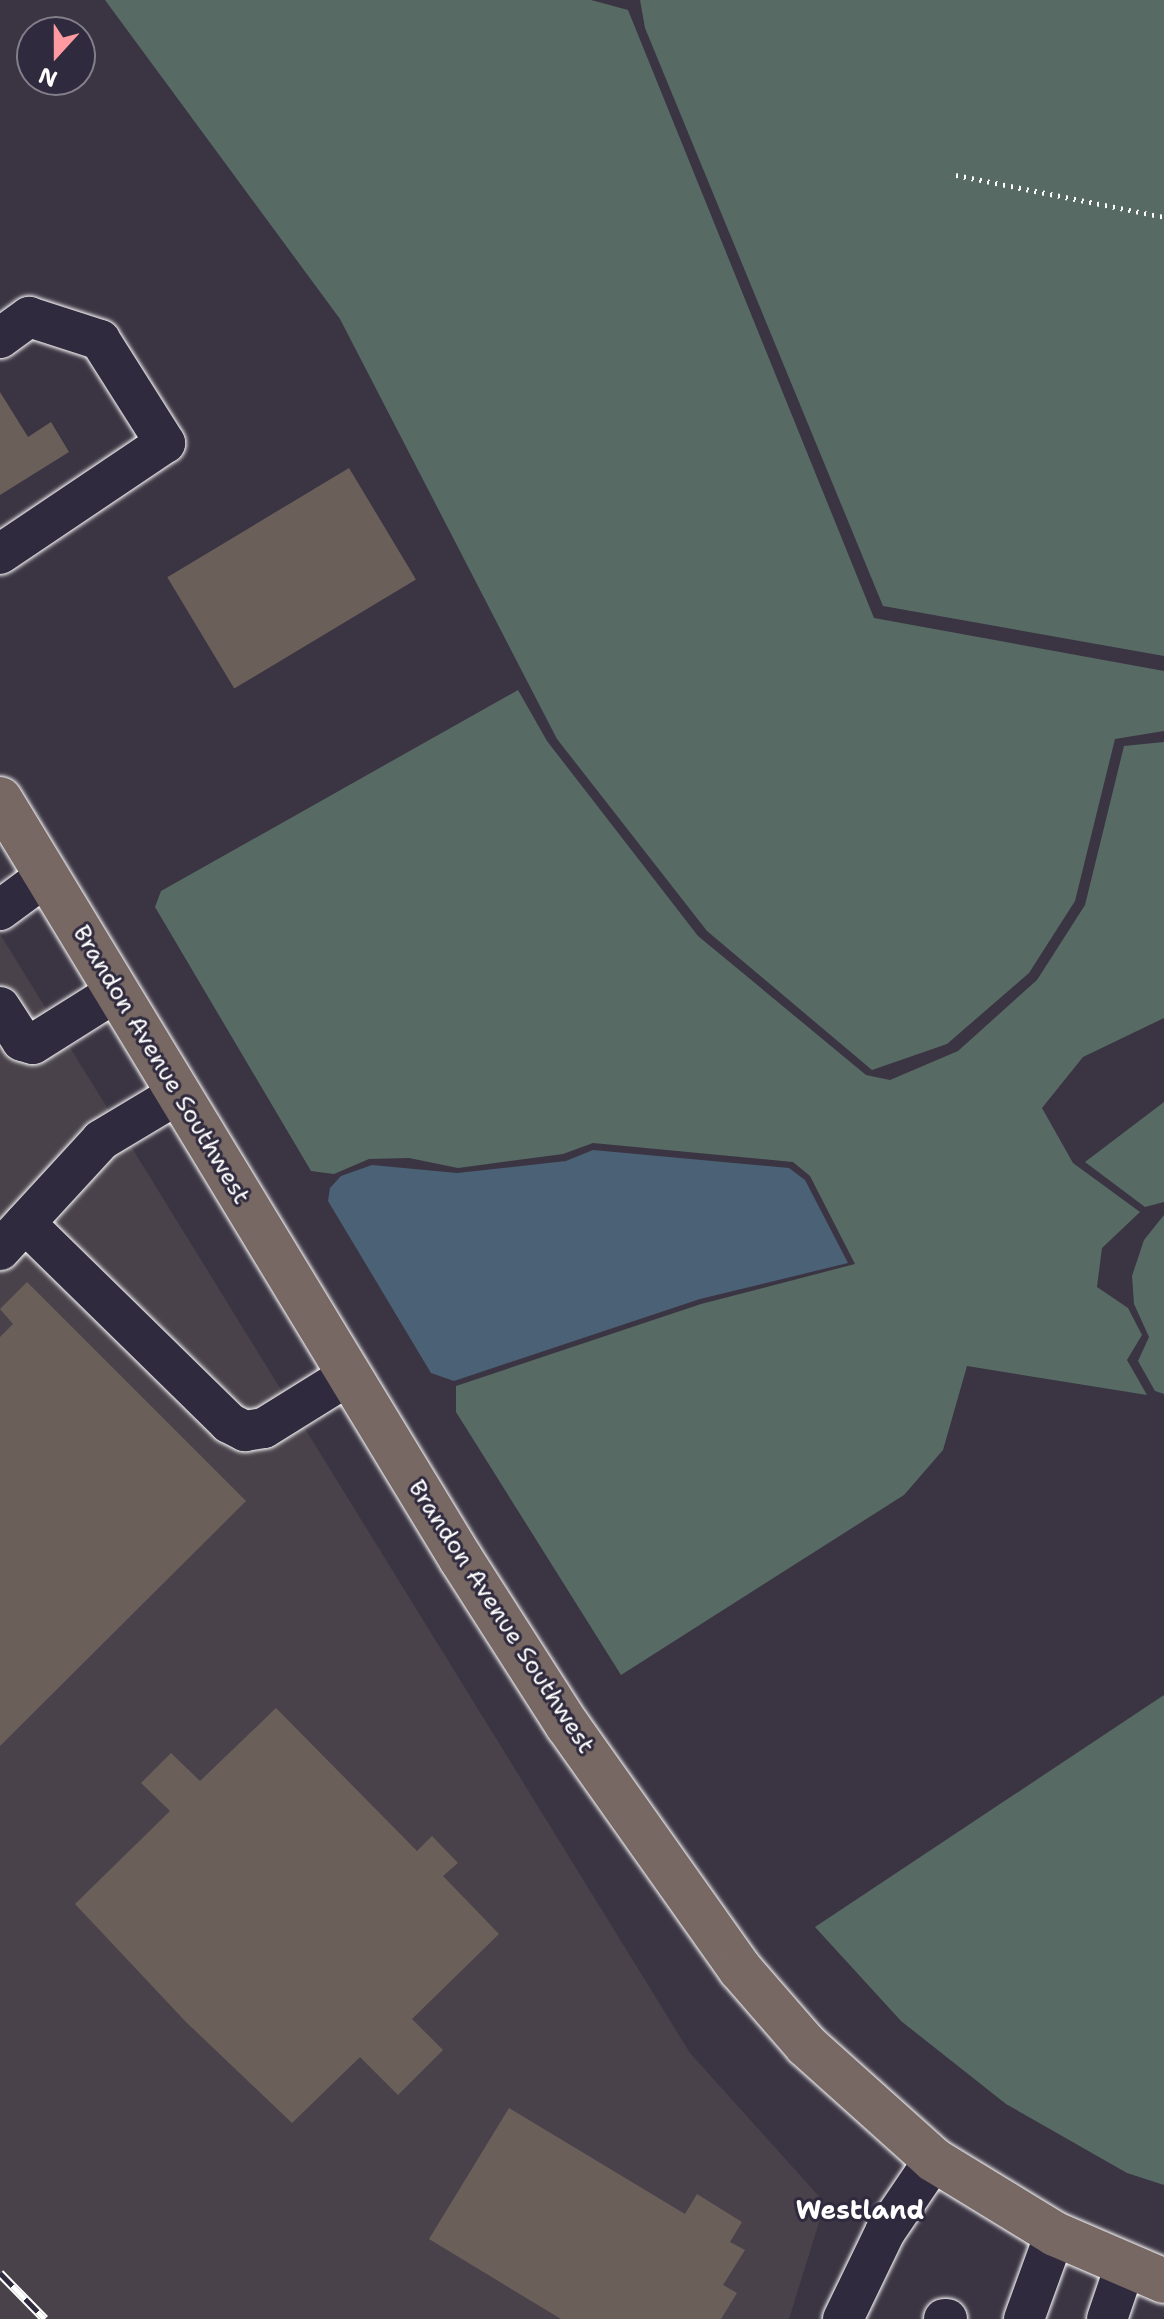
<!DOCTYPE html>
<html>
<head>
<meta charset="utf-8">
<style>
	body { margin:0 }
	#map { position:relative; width:1164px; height:2319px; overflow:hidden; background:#3b3543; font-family:"Shantell Sans",sans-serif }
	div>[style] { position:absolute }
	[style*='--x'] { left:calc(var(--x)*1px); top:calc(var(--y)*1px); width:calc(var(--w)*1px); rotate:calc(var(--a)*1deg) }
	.built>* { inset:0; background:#49424a }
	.green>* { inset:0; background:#576a64 }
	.water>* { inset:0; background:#4b6176 }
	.building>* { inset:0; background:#6b5f5a; transform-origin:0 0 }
	.path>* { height:5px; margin-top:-2.5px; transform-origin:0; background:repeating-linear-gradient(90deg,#fff 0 2px,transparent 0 8px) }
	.roads { filter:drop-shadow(0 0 2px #fff) drop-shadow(0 0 2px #fff) }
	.minor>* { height:40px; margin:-20px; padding:0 20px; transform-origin:20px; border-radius:20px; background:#2f2a3d }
	.major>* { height:44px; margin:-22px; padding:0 22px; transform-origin:22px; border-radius:22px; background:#776864 }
	.rail>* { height:9px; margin-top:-4.5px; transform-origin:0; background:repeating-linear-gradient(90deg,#2f2a3d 0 18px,#fff 0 36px); box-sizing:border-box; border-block:2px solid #fff }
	span { translate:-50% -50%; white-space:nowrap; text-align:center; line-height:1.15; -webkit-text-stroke:6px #2f2a3d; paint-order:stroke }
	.street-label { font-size:24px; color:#fff }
	.neighbourhood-label { font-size:26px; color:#fff; font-weight:700 }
	.north { position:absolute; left:16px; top:16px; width:80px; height:80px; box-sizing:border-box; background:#2f2a3d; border:2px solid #827f8b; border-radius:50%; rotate:201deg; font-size:22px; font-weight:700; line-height:32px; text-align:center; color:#fff }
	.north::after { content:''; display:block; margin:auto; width:28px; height:36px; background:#ff9aa2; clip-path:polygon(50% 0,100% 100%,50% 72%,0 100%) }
</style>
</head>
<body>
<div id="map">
	<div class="built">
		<div style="clip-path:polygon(0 934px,690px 2053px,825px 2203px,789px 2319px,0 2319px)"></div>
	</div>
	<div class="green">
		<div style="clip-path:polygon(105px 0,591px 0,628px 10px,874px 618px,1164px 671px,1164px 731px,1115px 739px,1075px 901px,1029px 973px,947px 1044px,872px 1070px,707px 931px,557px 739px,340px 319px)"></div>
		<div style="clip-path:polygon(640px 0,1164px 0,1164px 656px,883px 606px,645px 28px)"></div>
		<div style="clip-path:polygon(518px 690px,547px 741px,698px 936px,866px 1075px,890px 1080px,958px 1051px,1037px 980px,1085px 905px,1124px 746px,1164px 742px,1164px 1018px,1083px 1057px,1042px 1108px,1073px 1163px,1140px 1212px,1102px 1248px,1097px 1287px,1128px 1308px,1142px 1335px,1127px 1360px,1147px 1395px,967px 1366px,943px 1450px,904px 1495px,621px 1675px,456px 1412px,456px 1386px,701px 1304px,855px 1264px,810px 1176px,793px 1162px,593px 1143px,563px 1154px,458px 1168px,409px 1158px,369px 1159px,334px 1174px,311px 1171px,155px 907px,161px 891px)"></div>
		<div style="clip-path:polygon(1164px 1102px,1164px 1202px,1145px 1207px,1085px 1162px)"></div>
		<div style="clip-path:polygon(1164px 1215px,1164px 1394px,1155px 1391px,1138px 1361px,1149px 1337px,1134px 1304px,1132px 1276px,1144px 1240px)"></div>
		<div style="clip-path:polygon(1164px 1695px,1164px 2185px,1127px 2173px,1006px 2104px,901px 2021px,815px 1927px)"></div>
	</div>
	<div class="water">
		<div style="clip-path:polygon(593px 1150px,789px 1168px,805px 1180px,848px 1263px,700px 1299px,454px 1381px,431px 1373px,328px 1201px,330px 1188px,341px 1176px,372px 1165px,457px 1173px,566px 1161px)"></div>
	</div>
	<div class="building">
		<div style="clip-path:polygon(0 392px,28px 437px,51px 422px,69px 452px,0 495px)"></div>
		<div style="left:349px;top:468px;width:130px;height:212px;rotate:59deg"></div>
		<div style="clip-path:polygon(27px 1282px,246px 1501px,0 1746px,0 1337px,13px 1324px,0 1309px)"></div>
		<div style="clip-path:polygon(276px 1708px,417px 1851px,432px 1836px,458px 1863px,443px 1876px,499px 1934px,412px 2019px,443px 2050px,398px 2095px,360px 2057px,292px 2123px,186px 2022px,75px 1904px,170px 1811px,141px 1783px,171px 1753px,200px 1781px)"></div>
		<div style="clip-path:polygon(509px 2108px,685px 2214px,697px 2194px,742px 2222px,730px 2242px,745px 2250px,723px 2285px,737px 2293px,721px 2319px,561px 2319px,429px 2239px)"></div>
	</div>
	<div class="path">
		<div style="--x:956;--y:175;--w:212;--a:11.4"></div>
	</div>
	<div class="roads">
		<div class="minor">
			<div style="--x:0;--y:338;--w:36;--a:-36"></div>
			<div style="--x:29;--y:317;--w:75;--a:17.9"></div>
			<div style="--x:100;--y:340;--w:122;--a:57.7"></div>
			<div style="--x:165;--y:443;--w:199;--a:146.1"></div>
			<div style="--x:0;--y:910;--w:57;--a:-36.5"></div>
			<div style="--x:0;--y:1007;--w:40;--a:57.1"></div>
			<div style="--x:22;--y:1041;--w:11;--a:15"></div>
			<div style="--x:33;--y:1044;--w:98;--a:-32.1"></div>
			<div style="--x:25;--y:1223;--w:286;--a:44.4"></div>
			<div style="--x:229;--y:1423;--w:18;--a:27"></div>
			<div style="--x:245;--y:1431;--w:19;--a:-9"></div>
			<div style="--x:264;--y:1428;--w:100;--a:-31.9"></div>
			<div style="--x:0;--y:1250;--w:149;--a:-47.4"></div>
			<div style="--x:101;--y:1140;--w:90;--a:-30.9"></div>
			<div style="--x:843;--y:2319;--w:97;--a:-64.2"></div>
			<div style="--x:885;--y:2232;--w:87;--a:-55.8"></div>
			<div style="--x:944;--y:2319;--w:3;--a:0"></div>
			<div style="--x:1024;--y:2319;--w:90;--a:-70"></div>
			<div style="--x:1107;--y:2319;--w:56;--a:-71.2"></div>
		</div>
		<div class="major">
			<div style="--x:0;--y:799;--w:889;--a:58.76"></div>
			<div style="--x:461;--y:1559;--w:198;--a:57.4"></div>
			<div style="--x:568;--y:1726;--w:298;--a:54.7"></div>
			<div style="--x:740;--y:1969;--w:101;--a:49"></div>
			<div style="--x:806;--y:2045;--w:172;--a:41.9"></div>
			<div style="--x:934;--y:2160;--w:142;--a:31.4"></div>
			<div style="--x:1055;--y:2234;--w:119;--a:23.3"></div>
		</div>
	</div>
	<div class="rail">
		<div style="--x:0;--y:2273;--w:64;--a:45.6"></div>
	</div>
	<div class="street-label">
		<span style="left:161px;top:1065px;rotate:59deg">Brandon Avenue Southwest</span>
		<span style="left:501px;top:1617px;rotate:57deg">Brandon Avenue Southwest</span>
	</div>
	<div class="neighbourhood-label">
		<span style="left:860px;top:2210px">Westland</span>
	</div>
	<div class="north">N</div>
</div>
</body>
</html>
